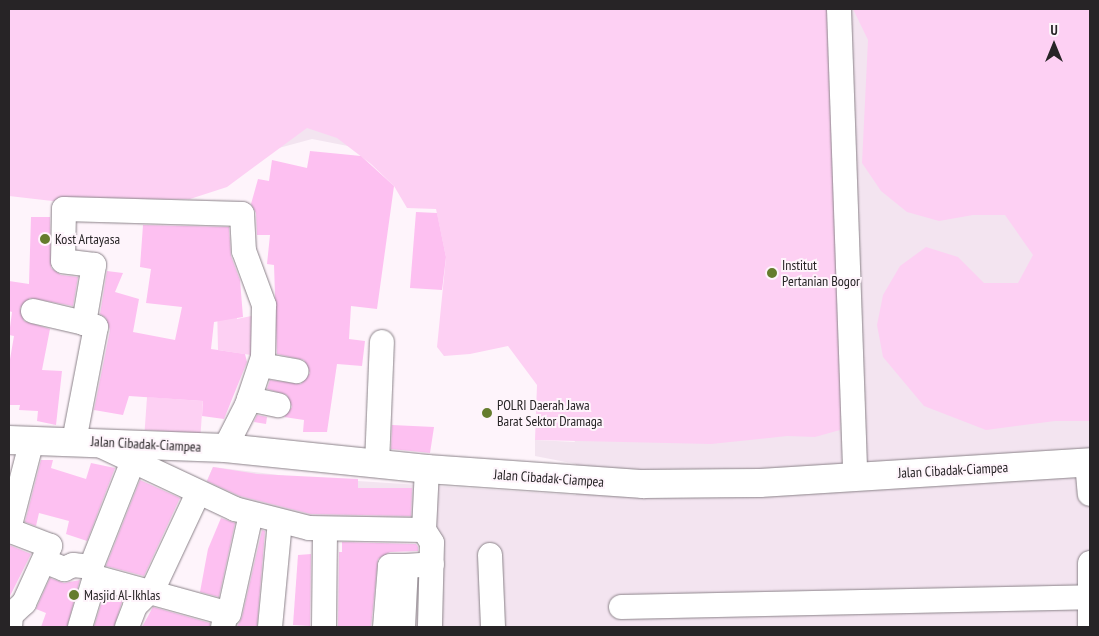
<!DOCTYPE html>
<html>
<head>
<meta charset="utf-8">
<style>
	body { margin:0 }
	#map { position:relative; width:1099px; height:636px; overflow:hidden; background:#fef4fb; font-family:"PT Sans Narrow",sans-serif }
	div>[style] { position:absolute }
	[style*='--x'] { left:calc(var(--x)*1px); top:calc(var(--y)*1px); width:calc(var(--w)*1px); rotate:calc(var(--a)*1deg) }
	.built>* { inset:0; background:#f3e4f0 }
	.green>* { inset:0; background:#fdd0f3; transform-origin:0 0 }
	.building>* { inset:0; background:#fdc0f1 }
	.roads { filter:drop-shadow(0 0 1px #8b8389) drop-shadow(0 0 1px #8b8389) }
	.minor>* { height:24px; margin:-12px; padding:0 12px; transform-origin:12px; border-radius:12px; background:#fff }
	.highway>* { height:28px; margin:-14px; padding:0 14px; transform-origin:14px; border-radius:14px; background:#fff }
	.dots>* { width:14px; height:14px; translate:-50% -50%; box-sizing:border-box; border:2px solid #fef4fb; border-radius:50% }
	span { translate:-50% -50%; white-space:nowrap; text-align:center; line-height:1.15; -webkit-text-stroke:4px #fef4fb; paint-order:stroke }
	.poi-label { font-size:14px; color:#272426 }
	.left { translate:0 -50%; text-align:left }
	.street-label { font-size:14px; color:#272426 }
	.frame { position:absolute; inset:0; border:10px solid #272426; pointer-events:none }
	.north { position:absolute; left:1029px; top:20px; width:50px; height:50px; -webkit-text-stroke:4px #fef4fb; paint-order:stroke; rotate:0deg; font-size:14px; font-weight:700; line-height:20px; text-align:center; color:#272426 }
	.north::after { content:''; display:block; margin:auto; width:18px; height:22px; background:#272426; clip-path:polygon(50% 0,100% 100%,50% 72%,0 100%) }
</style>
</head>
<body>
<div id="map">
	<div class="built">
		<div style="clip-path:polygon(9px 9px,1090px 9px,1090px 627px,431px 627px,431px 519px,285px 520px,204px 487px,213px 467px,295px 477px,576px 495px,576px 464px,535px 456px,535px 440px,575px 442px,457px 205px,389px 154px,312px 139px,80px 202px)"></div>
	</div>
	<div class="green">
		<div style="clip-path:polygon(9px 9px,831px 9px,844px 307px,840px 430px,815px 437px,787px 436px,711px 444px,535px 440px,537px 385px,508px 346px,470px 354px,444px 356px,437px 347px,446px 257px,436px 209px,407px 208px,394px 186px,371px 164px,337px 138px,307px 128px,227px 187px,190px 199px,61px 202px,9px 196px)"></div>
		<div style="clip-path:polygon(853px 9px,1090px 9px,1090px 421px,1055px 421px,986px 430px,924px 406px,883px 357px,877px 325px,883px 295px,900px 266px,926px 247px,958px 257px,984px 283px,1018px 283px,1033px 255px,1005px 215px,973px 215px,939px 221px,907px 212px,881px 191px,862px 163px,868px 40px)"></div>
		<div style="clip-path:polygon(237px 301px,237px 319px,261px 314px,258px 356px,218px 350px,217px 304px)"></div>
		<div style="left:147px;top:397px;width:56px;height:33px;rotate:4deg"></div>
	</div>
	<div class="building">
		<div style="clip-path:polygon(310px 151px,361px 156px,394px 186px,377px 309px,351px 306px,349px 339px,365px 341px,362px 366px,337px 364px,327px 432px,303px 432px,304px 420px,284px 417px,292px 407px,287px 395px,267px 389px,270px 380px,301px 384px,310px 373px,304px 360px,277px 354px,274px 265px,267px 264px,270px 235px,257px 235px,256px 213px,251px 204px,258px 179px,269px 181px,272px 160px,307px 168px)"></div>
		<div style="clip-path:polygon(416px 212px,437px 213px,446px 257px,442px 290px,410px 288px)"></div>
		<div style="clip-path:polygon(31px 217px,50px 217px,51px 268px,61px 275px,78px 277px,73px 306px,30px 298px,20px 308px,24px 321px,50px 329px,42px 370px,62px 371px,56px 425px,37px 421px,38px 411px,19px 410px,20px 405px,9px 405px,9px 365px,14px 336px,9px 335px,12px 312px,9px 311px,9px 281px,29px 284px)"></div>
		<div style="clip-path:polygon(143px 225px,229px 227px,231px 256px,240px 280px,243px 317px,214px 322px,211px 349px,245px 354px,247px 362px,224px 419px,202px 416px,203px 401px,129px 396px,123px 415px,94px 410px,110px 330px,106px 318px,100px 314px,107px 271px,123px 273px,115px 292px,139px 299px,133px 332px,175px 340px,182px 307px,146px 303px,151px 269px,140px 267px)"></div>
		<div style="clip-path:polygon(257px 415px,267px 417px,266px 424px,254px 422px)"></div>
		<div style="clip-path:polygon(392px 425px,434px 427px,430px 453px,391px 449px)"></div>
		<div style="clip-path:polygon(41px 460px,53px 460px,51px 468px,86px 479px,91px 463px,115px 468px,87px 541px,66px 534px,69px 521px,39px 513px,36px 526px,25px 522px)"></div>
		<div style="clip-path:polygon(213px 467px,257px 474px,358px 479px,358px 488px,412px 488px,411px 516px,311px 514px,240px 496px,207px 481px)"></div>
		<div style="clip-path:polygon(140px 480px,180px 498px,144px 576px,106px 566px)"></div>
		<div style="clip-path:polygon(221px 518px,235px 523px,219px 597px,200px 592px,208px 549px)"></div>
		<div style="clip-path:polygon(262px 530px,265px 531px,257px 627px,237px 627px,242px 617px)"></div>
		<div style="clip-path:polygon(342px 542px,416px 544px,418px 547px,418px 551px,390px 552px,378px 559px,371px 627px,338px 627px,339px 552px,342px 552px)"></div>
		<div style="clip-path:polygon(9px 545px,31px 554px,9px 598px)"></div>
		<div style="clip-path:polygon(311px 554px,310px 626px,293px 625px,298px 555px)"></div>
		<div style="clip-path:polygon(50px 578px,64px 583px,80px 580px,67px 627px,41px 627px,46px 613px,36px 609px)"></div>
		<div style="clip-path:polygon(104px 594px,123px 599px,114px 627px,94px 627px)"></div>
		<div style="clip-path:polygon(153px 607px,210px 623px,210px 627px,142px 627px)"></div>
	</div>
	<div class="roads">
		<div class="minor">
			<div style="--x:839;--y:9;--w:466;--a:88"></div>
			<div style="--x:33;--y:311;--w:52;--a:13.2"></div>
			<div style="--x:261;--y:365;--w:36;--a:10"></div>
			<div style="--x:249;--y:399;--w:30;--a:12"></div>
			<div style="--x:74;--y:441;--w:116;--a:-79.1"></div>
			<div style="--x:96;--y:327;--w:13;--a:-162"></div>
			<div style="--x:84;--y:323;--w:59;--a:-80.2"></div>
			<div style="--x:94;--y:265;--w:31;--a:-173"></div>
			<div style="--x:63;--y:261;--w:52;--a:-88.9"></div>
			<div style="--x:64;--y:209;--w:178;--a:1.6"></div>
			<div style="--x:242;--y:214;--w:37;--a:87"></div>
			<div style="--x:244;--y:251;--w:58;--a:69.7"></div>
			<div style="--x:264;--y:305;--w:52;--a:91.1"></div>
			<div style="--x:263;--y:357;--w:51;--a:108.4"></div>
			<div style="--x:247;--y:405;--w:48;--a:117.1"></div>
			<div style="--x:97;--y:444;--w:153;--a:25.2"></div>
			<div style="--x:235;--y:509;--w:76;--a:14.4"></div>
			<div style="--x:309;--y:528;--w:115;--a:1"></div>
			<div style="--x:424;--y:530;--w:61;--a:-87.2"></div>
			<div style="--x:1087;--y:462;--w:32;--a:85"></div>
			<div style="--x:377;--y:464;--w:122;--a:-87.7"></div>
			<div style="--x:424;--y:530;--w:15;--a:58"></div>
			<div style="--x:432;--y:543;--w:84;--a:91.4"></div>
			<div style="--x:490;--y:555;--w:72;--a:87.6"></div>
			<div style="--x:44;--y:561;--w:22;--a:22"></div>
			<div style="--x:64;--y:569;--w:10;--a:-24"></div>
			<div style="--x:73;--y:565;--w:18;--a:6"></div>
			<div style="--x:95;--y:577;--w:136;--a:15.4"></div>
			<div style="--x:226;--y:613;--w:14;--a:102"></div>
			<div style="--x:621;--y:607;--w:469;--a:-1.2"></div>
			<div style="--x:229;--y:614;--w:102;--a:-77.6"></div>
			<div style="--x:10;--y:627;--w:12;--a:-85"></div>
			<div style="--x:11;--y:615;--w:18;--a:-43"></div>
			<div style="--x:24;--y:603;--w:63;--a:-65.5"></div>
			<div style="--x:50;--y:546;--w:39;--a:-159"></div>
			<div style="--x:14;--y:532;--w:8;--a:-120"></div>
			<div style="--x:10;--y:525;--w:88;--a:-75.5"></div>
			<div style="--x:80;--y:627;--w:52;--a:-73.3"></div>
			<div style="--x:95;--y:577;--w:11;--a:-112"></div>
			<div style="--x:91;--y:567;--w:114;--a:-68.4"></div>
			<div style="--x:127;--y:627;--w:22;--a:-69"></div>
			<div style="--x:135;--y:606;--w:27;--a:-45"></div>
			<div style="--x:154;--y:587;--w:104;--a:-64.9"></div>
			<div style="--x:270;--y:627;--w:105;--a:-84.6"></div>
			<div style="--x:324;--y:627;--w:98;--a:-89.4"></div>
			<div style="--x:385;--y:627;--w:61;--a:-85.3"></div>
			<div style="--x:390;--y:566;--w:16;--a:0"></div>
			<div style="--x:403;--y:627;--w:61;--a:-87.2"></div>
			<div style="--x:406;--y:566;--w:26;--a:-4"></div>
			<div style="--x:1090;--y:627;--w:64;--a:-90"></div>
		</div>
		<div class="highway">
			<div style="--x:9;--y:440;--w:216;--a:2.1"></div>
			<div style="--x:225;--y:448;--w:203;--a:5.9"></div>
			<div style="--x:427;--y:469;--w:217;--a:4"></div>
			<div style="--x:643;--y:484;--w:117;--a:-0.5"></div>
			<div style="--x:760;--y:483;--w:331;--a:-3.6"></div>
		</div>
	</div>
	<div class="dots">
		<div style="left:45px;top:239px;background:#657c2d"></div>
		<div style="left:772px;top:273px;background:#657c2d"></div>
		<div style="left:487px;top:413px;background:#657c2d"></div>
		<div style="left:74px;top:595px;background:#657c2d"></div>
	</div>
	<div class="poi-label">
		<span class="left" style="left:55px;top:239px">Kost Artayasa</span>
		<span class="left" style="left:782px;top:273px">Institut<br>Pertanian Bogor</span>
		<span class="left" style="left:497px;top:413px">POLRI Daerah Jawa<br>Barat Sektor Dramaga</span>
		<span class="left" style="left:84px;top:595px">Masjid Al-Ikhlas</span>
	</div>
	<div class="street-label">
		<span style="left:146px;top:444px;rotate:3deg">Jalan Cibadak-Ciampea</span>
		<span style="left:953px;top:470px;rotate:-3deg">Jalan Cibadak-Ciampea</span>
		<span style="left:549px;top:478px;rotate:4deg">Jalan Cibadak-Ciampea</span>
	</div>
	<div class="frame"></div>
	<div class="north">U</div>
</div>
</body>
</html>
